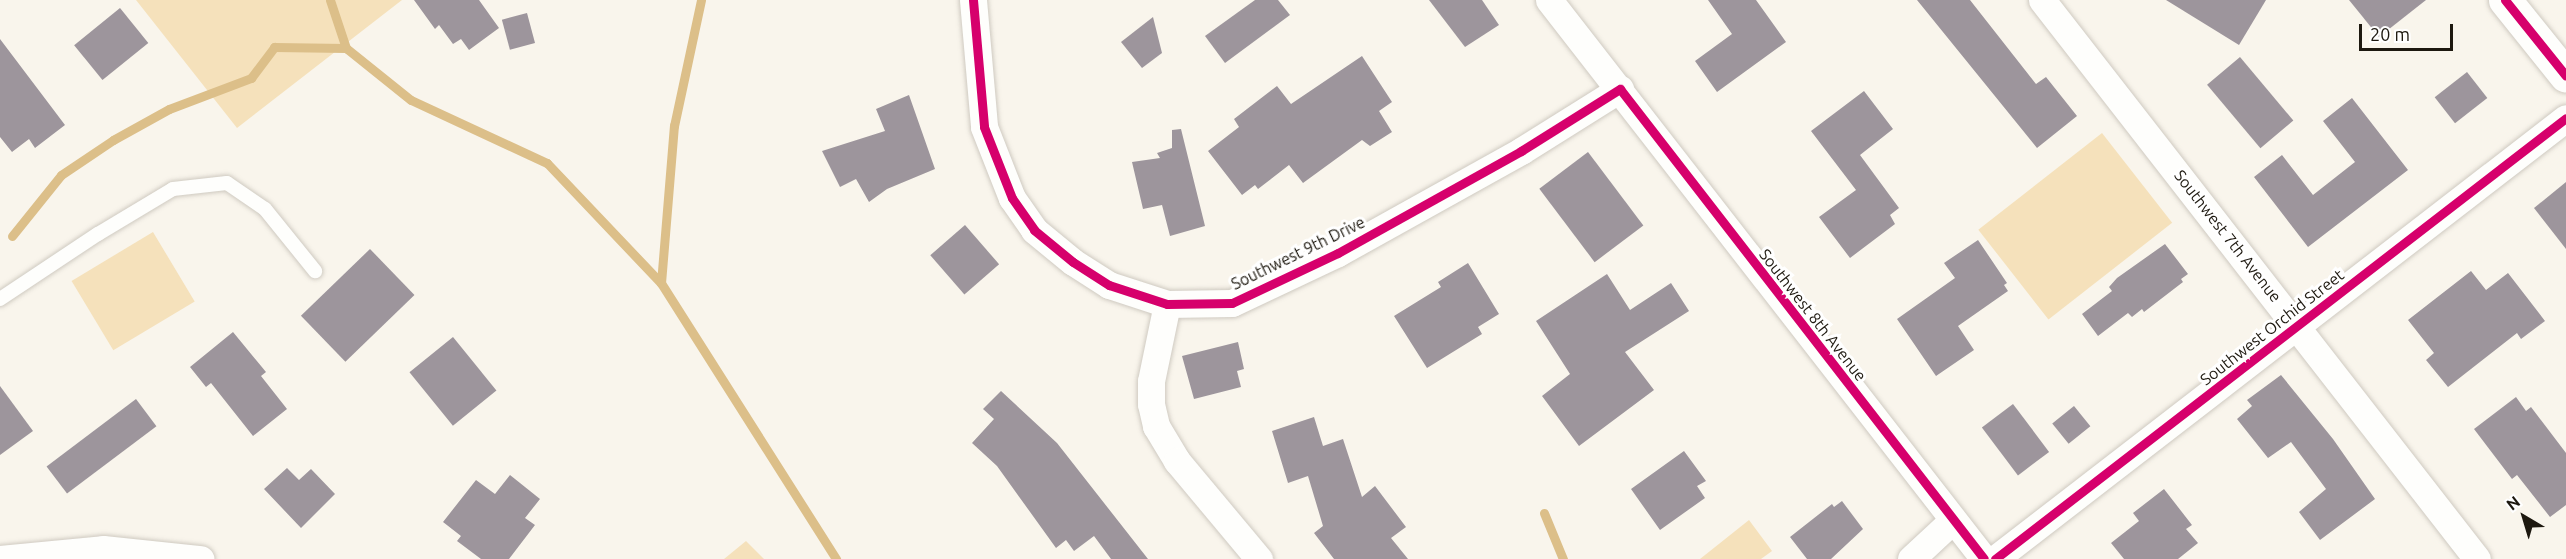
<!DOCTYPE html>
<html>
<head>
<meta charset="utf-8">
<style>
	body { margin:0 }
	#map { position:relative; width:2566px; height:559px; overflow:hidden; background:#f9f5ec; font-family:Ubuntu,sans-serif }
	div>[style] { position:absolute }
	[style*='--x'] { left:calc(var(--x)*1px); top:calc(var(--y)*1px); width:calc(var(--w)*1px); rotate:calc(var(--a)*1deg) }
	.green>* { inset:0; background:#f5e1bb; transform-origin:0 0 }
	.stream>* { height:9px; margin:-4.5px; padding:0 4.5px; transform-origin:4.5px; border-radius:4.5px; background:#dcbf89 }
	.building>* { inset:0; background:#9d959c; transform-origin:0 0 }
	.roads { filter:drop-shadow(0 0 2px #cfcac1) drop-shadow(0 0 2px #cfcac1) }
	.lane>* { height:14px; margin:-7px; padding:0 7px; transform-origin:7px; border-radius:7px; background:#fefefc }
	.street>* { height:27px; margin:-13.5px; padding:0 13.5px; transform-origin:13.5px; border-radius:13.5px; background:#fefefc }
	.secondary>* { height:33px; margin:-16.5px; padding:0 16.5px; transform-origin:16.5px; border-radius:16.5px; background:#fefefc }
	.cycleway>* { height:9px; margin:-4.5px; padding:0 4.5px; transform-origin:4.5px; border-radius:4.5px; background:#d6006c }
	span { translate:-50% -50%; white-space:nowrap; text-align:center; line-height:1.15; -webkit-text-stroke:6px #fff; paint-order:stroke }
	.street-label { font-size:16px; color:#1d180f }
	.north { position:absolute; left:2494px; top:487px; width:60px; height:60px; -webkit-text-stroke:4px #fff; paint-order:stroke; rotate:322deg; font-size:16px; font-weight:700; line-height:24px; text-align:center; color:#1d180f }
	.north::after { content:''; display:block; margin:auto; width:21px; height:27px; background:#1d180f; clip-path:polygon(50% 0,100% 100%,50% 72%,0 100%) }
	.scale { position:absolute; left:2359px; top:24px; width:94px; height:27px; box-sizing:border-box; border:3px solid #1d180f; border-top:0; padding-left:8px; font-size:18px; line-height:21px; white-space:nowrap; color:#1d180f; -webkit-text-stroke:4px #fff; paint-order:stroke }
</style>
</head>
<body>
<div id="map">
	<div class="green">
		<div style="clip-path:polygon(136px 0,402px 0,237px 128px)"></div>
		<div style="left:2102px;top:133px;width:114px;height:157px;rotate:52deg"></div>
		<div style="left:153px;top:232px;width:81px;height:95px;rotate:59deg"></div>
		<div style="clip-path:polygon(1749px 520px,1772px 551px,1761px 559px,1700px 559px)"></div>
		<div style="clip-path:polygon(746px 541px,764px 559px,724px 559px)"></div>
	</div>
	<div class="stream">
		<div style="--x:330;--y:0;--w:51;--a:71.6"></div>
		<div style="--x:346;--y:48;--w:83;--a:38.7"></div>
		<div style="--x:411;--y:100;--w:150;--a:24.9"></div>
		<div style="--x:547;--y:163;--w:166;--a:46.5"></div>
		<div style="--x:661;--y:283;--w:327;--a:57.6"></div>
		<div style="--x:12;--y:236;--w:78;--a:-51.2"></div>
		<div style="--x:61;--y:175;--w:63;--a:-33.9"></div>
		<div style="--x:113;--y:140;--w:64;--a:-29"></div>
		<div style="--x:169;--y:109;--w:88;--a:-20.7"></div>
		<div style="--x:251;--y:78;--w:39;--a:-53"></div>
		<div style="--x:274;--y:47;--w:72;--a:0.8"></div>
		<div style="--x:661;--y:283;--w:158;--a:-85.3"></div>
		<div style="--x:674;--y:126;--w:129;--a:-77.9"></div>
		<div style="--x:1544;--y:513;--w:50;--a:67.6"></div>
	</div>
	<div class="building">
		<div style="clip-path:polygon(414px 0,479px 0,499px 28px,469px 50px,461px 39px,453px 44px,439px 25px,435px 29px)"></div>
		<div style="clip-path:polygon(1255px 0,1278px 0,1290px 15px,1225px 63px,1205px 36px)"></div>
		<div style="clip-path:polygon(1429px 0,1482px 0,1499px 25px,1465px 47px)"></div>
		<div style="clip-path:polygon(1708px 0,1756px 0,1786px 42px,1717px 92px,1695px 61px,1732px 34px)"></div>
		<div style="clip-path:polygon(1917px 0,1970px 0,2036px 84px,2046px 77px,2077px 116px,2037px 148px)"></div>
		<div style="clip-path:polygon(2166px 0,2266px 0,2239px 45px)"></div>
		<div style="clip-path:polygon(2349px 0,2426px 0,2379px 37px)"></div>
		<div style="left:120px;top:8px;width:45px;height:59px;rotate:51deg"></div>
		<div style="left:527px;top:13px;width:31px;height:26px;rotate:75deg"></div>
		<div style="clip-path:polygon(1153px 17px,1162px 53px,1142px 68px,1121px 42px)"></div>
		<div style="clip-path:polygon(0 39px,65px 125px,35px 148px,29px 139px,12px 152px,0 137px)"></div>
		<div style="clip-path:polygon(1362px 56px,1392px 102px,1379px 111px,1392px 132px,1370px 146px,1362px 140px,1303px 183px,1289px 165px,1258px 189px,1255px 185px,1242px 195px,1208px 151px,1239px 127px,1234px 119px,1277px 86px,1291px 104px)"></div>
		<div style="left:2240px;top:57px;width:83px;height:43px;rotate:50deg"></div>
		<div style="left:2467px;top:72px;width:33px;height:41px;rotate:52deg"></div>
		<div style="clip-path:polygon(1864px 91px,1893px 129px,1860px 155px,1899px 208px,1890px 215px,1895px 224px,1850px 258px,1819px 217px,1856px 190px,1811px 131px)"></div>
		<div style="clip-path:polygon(909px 95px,935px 169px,887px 189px,869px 202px,856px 179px,840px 187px,822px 151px,885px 131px,876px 109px)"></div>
		<div style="clip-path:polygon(2352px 98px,2408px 170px,2308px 247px,2254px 177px,2282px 155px,2313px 195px,2355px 162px,2323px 121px)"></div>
		<div style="clip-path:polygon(1181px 129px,1205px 226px,1170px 236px,1162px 205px,1143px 209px,1132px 162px,1160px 158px,1157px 153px,1172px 148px,1172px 130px)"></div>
		<div style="left:1588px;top:152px;width:92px;height:61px;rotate:53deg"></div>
		<div style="clip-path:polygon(2566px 182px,2566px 249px,2534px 208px)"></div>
		<div style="left:965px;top:225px;width:52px;height:46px;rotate:49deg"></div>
		<div style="clip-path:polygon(1978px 240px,2007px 283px,2004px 285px,2008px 291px,1958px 326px,1974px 350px,1936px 376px,1897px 319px,1955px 278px,1944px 263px)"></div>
		<div style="clip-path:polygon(2165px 244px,2188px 274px,2181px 279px,2183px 282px,2144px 312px,2142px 309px,2132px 317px,2128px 313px,2098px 336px,2082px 314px,2112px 291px,2109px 287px,2117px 278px)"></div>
		<div style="left:370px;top:249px;width:64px;height:96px;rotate:46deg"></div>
		<div style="clip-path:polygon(1468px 263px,1499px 314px,1478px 327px,1482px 334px,1427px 368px,1394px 316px,1441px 287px,1438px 282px)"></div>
		<div style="clip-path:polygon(2471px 271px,2486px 290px,2508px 273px,2545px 321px,2521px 339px,2517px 333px,2448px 387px,2426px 360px,2434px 353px,2408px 320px)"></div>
		<div style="clip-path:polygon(1607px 274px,1630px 310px,1671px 283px,1689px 311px,1625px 352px,1654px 390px,1579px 446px,1542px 396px,1570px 374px,1536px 321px)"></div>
		<div style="clip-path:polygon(233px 332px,266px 372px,261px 376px,287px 409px,253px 436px,211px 383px,206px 387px,190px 367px)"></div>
		<div style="left:453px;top:337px;width:69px;height:56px;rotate:51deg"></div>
		<div style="clip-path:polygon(1238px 342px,1244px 369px,1237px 371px,1241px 387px,1194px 399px,1182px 356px)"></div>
		<div style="clip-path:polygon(2281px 375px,2333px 439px,2375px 499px,2320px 540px,2299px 512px,2326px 489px,2291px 442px,2268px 458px,2237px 419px,2252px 406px,2247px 400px)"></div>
		<div style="clip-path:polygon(0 386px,33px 431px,0 455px)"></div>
		<div style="clip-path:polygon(1001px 391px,1057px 443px,1148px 559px,1111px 559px,1094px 536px,1074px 551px,1066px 540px,1056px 548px,997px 466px,972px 443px,994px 419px,983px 409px)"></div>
		<div style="clip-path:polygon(2516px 397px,2526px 411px,2531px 407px,2566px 453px,2566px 505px,2550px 517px,2517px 475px,2512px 479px,2474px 429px)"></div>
		<div style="left:136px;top:399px;width:34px;height:112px;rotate:53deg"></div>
		<div style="left:2013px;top:404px;width:60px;height:39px;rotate:53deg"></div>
		<div style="left:2074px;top:406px;width:26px;height:28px;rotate:51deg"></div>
		<div style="clip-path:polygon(1314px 417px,1323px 446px,1343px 439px,1362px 497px,1375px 486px,1406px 527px,1391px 538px,1408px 559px,1334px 559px,1314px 533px,1323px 526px,1308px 476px,1288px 483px,1272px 431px)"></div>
		<div style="clip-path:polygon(1684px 451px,1706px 481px,1697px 486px,1705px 498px,1660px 530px,1631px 489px)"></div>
		<div style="clip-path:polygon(287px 468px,299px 480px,311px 469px,335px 494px,301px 528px,264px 489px)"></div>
		<div style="clip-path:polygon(510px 475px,540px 499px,525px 518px,535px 525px,509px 559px,481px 559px,457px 541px,461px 536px,443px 522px,476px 480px,495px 494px)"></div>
		<div style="clip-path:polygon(2164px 489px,2192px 525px,2186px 529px,2198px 543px,2178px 559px,2124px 559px,2111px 543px,2139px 521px,2133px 513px)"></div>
		<div style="clip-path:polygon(1842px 501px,1863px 529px,1831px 559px,1807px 559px,1790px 537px,1832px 504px,1834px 507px)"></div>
	</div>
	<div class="roads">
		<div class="lane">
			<div style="--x:0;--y:299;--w:118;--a:-33.6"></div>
			<div style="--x:98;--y:234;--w:87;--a:-31"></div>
			<div style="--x:173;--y:189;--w:54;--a:-6.3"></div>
			<div style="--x:227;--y:183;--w:46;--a:34.4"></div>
			<div style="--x:265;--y:209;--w:80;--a:51.1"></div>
		</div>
		<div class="street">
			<div style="--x:973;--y:0;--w:127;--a:85"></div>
			<div style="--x:984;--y:127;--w:76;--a:68.5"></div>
			<div style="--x:1012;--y:198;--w:39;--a:55"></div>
			<div style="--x:1034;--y:230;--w:50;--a:39.4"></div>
			<div style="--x:1073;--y:262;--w:43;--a:32.6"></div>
			<div style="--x:1109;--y:285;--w:61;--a:18.1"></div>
			<div style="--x:1167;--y:304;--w:65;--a:-0.9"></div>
			<div style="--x:1232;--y:303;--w:117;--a:-25.3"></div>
			<div style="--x:1338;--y:253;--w:210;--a:-29.1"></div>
			<div style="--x:1521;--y:151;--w:117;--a:-32.1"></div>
			<div style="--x:1549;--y:0;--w:708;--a:52.11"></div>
			<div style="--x:2042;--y:0;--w:708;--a:52.11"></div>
			<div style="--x:1167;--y:304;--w:79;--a:101.7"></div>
			<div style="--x:1151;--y:381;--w:23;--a:90"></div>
			<div style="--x:1151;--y:404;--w:23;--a:77"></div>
			<div style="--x:1156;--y:426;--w:41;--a:59"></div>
			<div style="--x:1177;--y:461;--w:128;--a:50.1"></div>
			<div style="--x:0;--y:559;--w:103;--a:-5.5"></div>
			<div style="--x:103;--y:549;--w:98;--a:5.9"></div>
			<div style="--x:1911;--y:559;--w:57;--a:-42.9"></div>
			<div style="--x:1995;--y:559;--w:721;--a:-37.68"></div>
		</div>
		<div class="secondary">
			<div style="--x:2505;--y:0;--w:97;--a:51.2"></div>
		</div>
	</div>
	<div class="cycleway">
		<div style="--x:973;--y:0;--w:127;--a:85"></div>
		<div style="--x:984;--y:127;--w:76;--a:68.5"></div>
		<div style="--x:1012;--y:198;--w:39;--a:55"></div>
		<div style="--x:1034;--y:230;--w:50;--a:39.4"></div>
		<div style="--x:1073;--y:262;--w:43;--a:32.6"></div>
		<div style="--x:1109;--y:285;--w:61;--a:18.1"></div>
		<div style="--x:1167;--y:304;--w:65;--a:-0.9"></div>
		<div style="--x:1232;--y:303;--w:117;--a:-25.3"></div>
		<div style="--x:1338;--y:253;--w:210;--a:-29.1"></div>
		<div style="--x:1521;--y:151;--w:117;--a:-32.1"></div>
		<div style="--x:1620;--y:89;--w:594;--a:52.24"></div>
		<div style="--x:2505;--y:0;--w:97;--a:51.2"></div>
		<div style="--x:1995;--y:559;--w:721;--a:-37.68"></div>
	</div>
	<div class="street-label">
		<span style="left:2228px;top:236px;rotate:52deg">Southwest 7th Avenue</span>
		<span style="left:1298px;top:253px;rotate:-26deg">Southwest 9th Drive</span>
		<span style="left:1813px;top:315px;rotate:52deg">Southwest 8th Avenue</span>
		<span style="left:2272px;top:327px;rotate:-38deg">Southwest Orchid Street</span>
	</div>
	<div class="north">N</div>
	<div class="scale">20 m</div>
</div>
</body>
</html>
